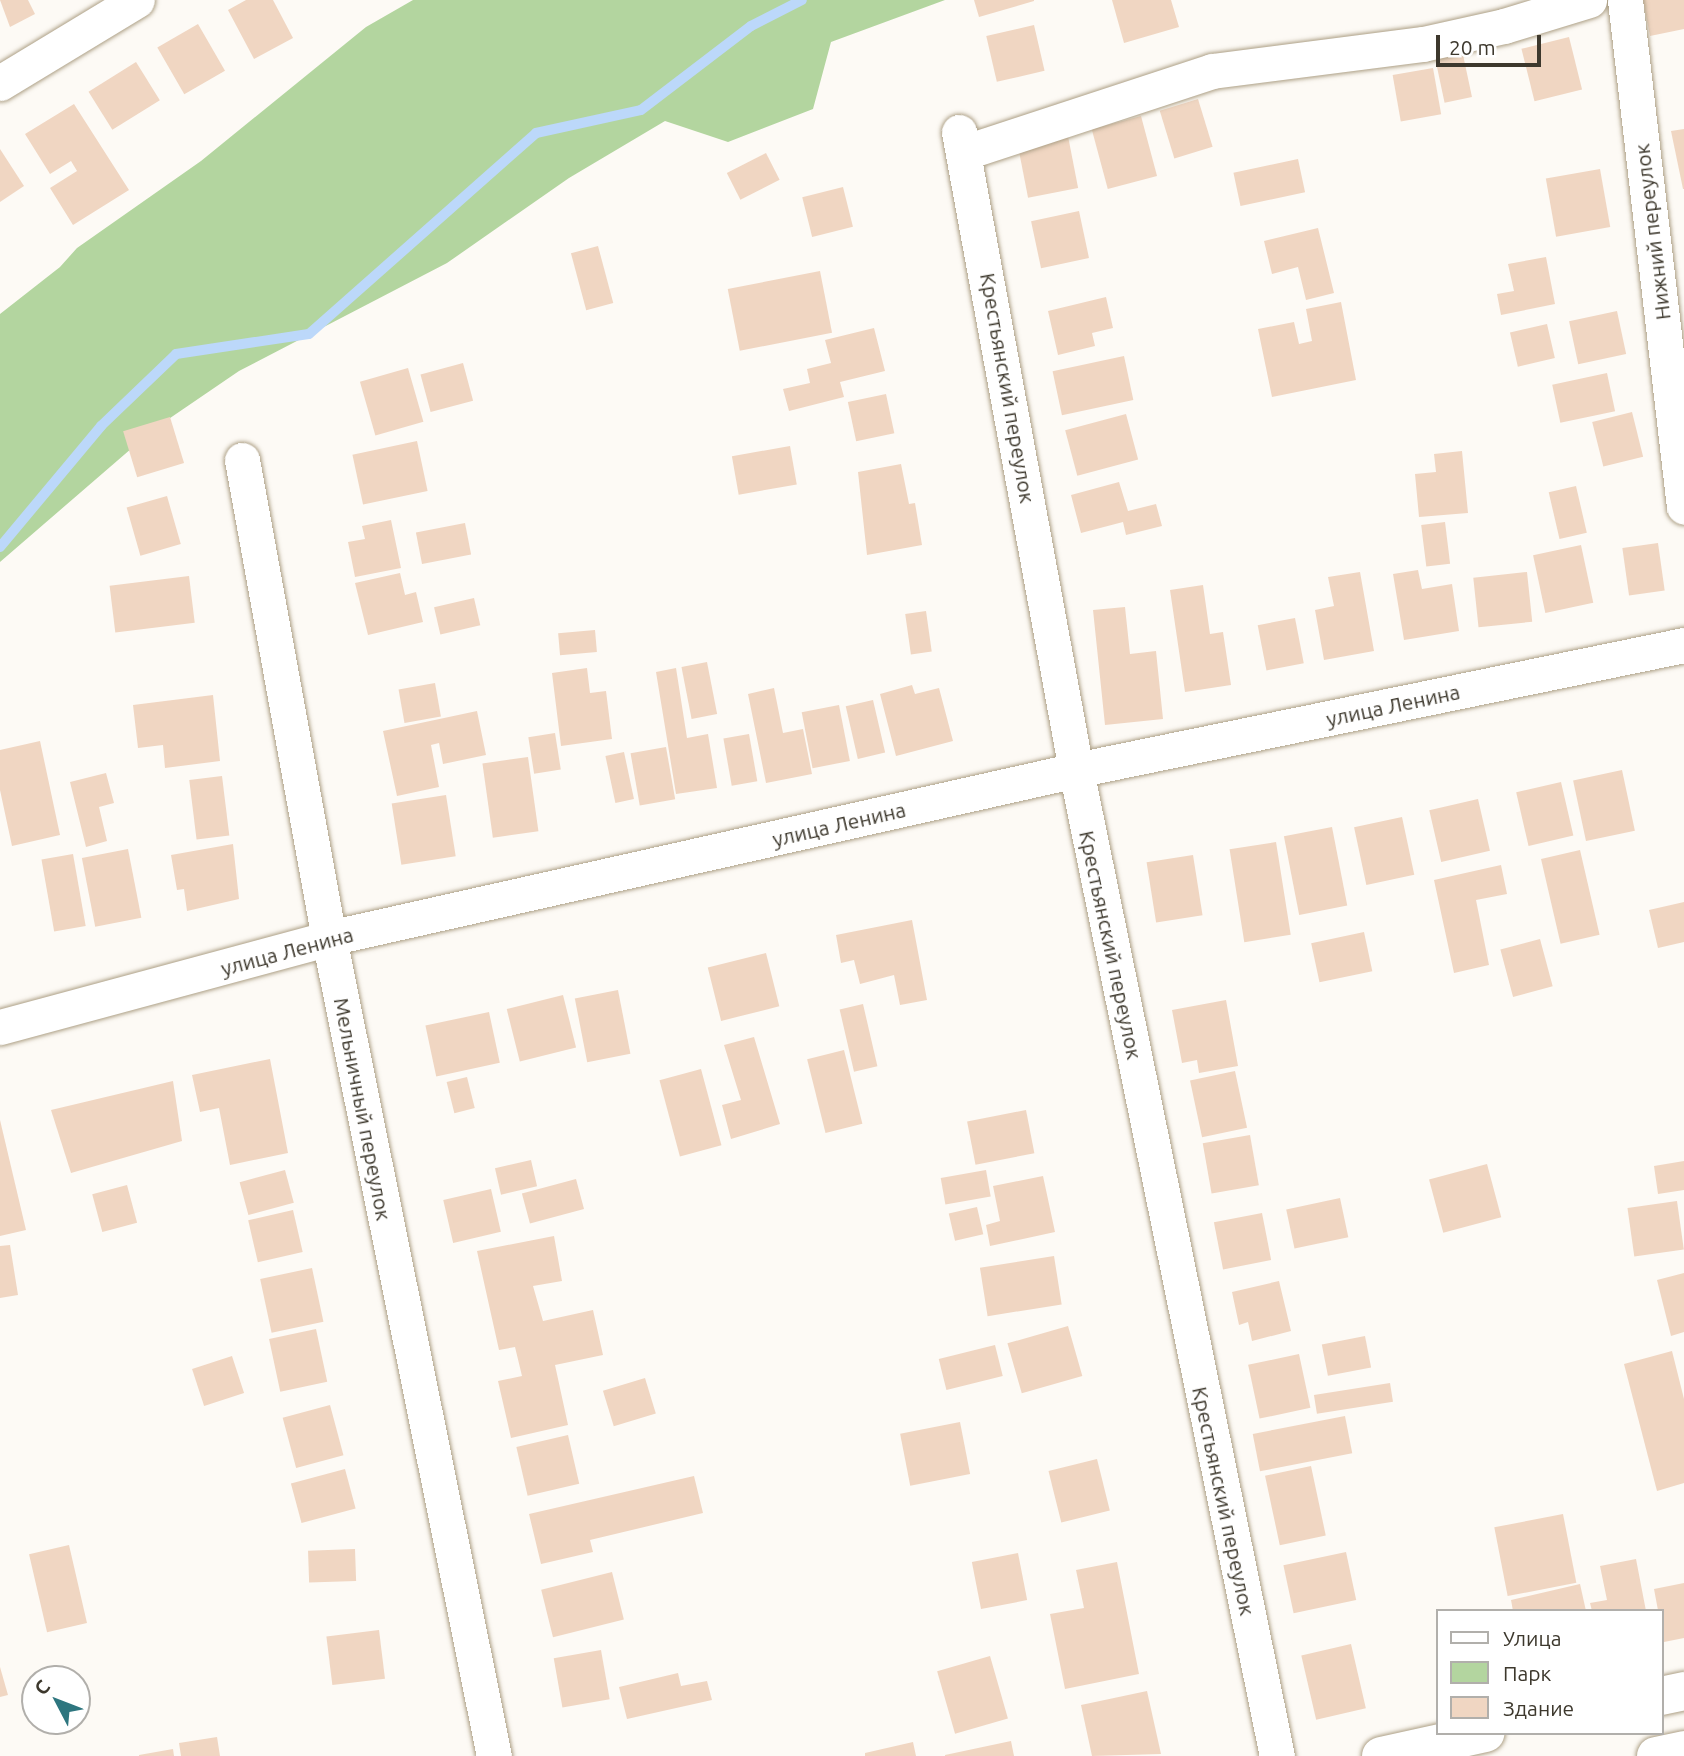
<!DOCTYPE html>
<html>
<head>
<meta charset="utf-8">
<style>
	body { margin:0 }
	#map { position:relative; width:1684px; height:1756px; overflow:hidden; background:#fdfaf5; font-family:Ubuntu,sans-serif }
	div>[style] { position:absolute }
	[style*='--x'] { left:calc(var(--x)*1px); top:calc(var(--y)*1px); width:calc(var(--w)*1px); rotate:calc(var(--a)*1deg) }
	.green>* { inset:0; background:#b3d59f }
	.stream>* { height:10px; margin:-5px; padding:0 5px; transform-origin:5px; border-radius:5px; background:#bcd8fa }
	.building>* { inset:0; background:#f0d6c2; transform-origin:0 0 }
	.roads { filter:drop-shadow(0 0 2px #ada086) drop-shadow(0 0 2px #ada086) }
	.minor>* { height:35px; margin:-17.5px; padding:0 17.5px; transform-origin:17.5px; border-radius:17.5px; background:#fff }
	.major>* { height:38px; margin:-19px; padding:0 19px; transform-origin:19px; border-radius:19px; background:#fff }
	span { translate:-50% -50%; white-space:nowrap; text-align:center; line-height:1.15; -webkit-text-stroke:5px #fff; paint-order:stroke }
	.street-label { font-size:21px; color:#3d382d }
	.legend { position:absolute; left:1436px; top:1609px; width:228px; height:126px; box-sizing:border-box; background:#fff; border:2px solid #b1afab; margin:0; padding:9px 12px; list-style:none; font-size:21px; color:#3d382d }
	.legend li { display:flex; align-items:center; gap:14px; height:35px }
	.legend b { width:35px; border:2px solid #b1afab }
	.north { position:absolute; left:21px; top:1665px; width:70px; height:70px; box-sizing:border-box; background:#fff; border:2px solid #b1afab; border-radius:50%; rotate:312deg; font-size:19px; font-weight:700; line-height:28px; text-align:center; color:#3d382d }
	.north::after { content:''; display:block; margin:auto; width:24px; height:32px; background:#2e767f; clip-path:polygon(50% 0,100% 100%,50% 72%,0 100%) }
	.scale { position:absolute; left:1436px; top:35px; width:105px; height:32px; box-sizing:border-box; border:4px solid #3d382d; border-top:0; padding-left:9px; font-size:21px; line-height:24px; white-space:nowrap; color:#3d382d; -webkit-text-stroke:5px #fff; paint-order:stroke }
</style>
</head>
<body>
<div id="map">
	<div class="green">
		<div style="clip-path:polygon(413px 0,945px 0,831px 42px,813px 109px,728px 142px,665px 121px,569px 178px,447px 263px,239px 371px,154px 429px,0 562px,0 314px,60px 267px,77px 248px,201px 161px,366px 27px)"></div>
	</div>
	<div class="stream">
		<div style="--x:0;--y:547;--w:158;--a:-50.1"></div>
		<div style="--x:101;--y:426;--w:104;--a:-43.8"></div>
		<div style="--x:176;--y:354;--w:134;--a:-8.6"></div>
		<div style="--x:309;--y:334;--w:303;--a:-41.5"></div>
		<div style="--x:536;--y:133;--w:107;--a:-12.4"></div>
		<div style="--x:641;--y:110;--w:138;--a:-37.4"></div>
		<div style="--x:751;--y:26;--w:57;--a:-27"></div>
	</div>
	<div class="building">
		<div style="clip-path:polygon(0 0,28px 0,35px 14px,10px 27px)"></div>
		<div style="clip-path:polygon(246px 0,273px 0,293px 38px,254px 59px,228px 10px)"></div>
		<div style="clip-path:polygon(974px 0,1034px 0,1034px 1px,979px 17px)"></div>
		<div style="clip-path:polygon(1112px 0,1171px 0,1179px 27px,1124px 43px)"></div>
		<div style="clip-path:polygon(1643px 0,1684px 0,1684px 29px,1650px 36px)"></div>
		<div style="left:198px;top:24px;width:54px;height:47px;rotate:60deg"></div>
		<div style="left:1034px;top:25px;width:47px;height:49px;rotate:77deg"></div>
		<div style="left:1569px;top:37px;width:54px;height:49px;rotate:76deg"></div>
		<div style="left:1462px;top:50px;width:48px;height:28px;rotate:78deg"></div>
		<div style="left:136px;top:62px;width:45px;height:56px;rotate:58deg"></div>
		<div style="left:1433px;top:68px;width:47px;height:41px;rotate:80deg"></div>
		<div style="left:1198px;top:99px;width:50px;height:40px;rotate:73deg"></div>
		<div style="clip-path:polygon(74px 104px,129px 190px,73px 225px,50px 188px,77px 171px,71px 161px,50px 174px,25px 134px)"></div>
		<div style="left:1141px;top:116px;width:62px;height:51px;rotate:75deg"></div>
		<div style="clip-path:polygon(1684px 129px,1684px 189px,1683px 189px,1671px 131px)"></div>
		<div style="left:1068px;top:136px;width:53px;height:51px;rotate:79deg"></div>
		<div style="clip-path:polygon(0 149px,24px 186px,0 202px)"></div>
		<div style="left:766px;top:153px;width:30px;height:44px;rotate:63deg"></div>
		<div style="left:1298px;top:159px;width:34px;height:66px;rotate:78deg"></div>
		<div style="left:1600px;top:169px;width:59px;height:55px;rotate:80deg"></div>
		<div style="left:843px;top:187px;width:41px;height:42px;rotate:76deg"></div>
		<div style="left:1079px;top:211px;width:48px;height:49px;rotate:78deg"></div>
		<div style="clip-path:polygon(1318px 228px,1334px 293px,1306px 300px,1298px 267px,1272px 274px,1264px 241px)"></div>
		<div style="left:598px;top:246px;width:59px;height:28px;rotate:75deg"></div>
		<div style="clip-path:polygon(1546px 257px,1555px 304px,1501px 315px,1497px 294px,1514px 291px,1508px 264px)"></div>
		<div style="left:820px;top:271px;width:63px;height:94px;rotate:79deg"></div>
		<div style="clip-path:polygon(1106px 297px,1113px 328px,1092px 333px,1095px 346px,1058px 355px,1048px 311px)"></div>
		<div style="clip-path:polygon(1341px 302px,1356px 380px,1272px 397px,1258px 329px,1294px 322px,1299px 344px,1312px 341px,1306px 309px)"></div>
		<div style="left:1617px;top:311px;width:44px;height:49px;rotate:78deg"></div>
		<div style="left:1547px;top:324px;width:35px;height:38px;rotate:77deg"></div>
		<div style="clip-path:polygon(874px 328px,885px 371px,840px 382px,844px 397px,789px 411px,783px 389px,810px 383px,807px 369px,831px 363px,825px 340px)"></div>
		<div style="left:1124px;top:356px;width:45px;height:73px;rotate:78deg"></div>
		<div style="left:463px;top:363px;width:39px;height:44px;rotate:75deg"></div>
		<div style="left:408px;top:368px;width:56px;height:50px;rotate:74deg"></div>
		<div style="left:1607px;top:373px;width:39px;height:56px;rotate:78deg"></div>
		<div style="left:886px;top:394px;width:40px;height:39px;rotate:78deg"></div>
		<div style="left:1632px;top:412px;width:46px;height:41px;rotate:76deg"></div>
		<div style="left:1126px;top:414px;width:47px;height:63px;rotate:75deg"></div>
		<div style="left:170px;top:417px;width:48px;height:49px;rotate:73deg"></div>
		<div style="left:417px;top:441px;width:51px;height:66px;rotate:78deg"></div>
		<div style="left:790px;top:446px;width:39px;height:59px;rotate:80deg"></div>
		<div style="clip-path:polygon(1462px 451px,1468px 513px,1419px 517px,1415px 474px,1436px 472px,1434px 454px)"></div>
		<div style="clip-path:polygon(901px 464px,909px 504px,915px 503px,922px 545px,867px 555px,858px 472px)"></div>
		<div style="clip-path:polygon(1119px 482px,1128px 511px,1156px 504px,1162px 526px,1126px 535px,1123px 522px,1081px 533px,1071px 495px)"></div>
		<div style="left:1576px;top:486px;width:48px;height:28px;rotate:77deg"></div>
		<div style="left:167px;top:496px;width:50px;height:42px;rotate:74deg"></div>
		<div style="clip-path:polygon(391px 520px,401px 568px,355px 577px,348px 542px,365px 539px,362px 526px)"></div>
		<div style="left:1445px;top:522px;width:42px;height:24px;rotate:83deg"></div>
		<div style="left:465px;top:523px;width:32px;height:50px;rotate:79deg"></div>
		<div style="left:1658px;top:543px;width:48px;height:36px;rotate:82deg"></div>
		<div style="left:1581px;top:545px;width:59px;height:49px;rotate:78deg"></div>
		<div style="clip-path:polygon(1418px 570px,1422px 589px,1452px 584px,1459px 631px,1404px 640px,1393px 574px)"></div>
		<div style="clip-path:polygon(1360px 572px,1374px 651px,1324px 660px,1315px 610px,1334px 606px,1328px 577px)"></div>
		<div style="left:1527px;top:572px;width:50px;height:54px;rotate:84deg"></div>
		<div style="clip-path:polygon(400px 573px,405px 595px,416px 592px,423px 622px,368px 635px,355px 583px)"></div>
		<div style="left:189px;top:576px;width:47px;height:80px;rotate:83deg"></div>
		<div style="clip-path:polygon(1203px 585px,1210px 634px,1223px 632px,1231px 685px,1185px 692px,1170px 590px)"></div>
		<div style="left:474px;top:598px;width:28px;height:41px;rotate:77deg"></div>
		<div style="clip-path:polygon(1125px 607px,1130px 654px,1156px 651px,1163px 719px,1105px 725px,1093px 610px)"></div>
		<div style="left:926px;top:611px;width:41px;height:21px;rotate:82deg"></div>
		<div style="left:1295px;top:618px;width:46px;height:38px;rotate:79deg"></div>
		<div style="left:595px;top:630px;width:22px;height:37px;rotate:85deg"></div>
		<div style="left:707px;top:662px;width:53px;height:26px;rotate:79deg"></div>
		<div style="clip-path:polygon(587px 668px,590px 693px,606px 691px,612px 739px,561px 746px,552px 673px)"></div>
		<div style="clip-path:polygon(676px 668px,687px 738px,708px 734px,717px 788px,676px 794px,656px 672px)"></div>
		<div style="left:435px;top:683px;width:34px;height:37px;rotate:80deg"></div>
		<div style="clip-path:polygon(912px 685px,915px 694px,939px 688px,953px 741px,896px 756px,880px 694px)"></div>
		<div style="clip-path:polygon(774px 688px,783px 733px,803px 729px,812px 774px,766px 783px,748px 694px)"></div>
		<div style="clip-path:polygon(213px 695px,220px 761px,165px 768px,163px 745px,138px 748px,133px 705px)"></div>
		<div style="left:873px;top:700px;width:54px;height:28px;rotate:77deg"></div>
		<div style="left:839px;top:705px;width:57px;height:38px;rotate:79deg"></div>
		<div style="clip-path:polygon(477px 711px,486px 755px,443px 764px,439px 743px,431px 745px,439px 787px,397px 796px,383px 731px)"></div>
		<div style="left:555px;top:733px;width:37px;height:27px;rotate:81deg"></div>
		<div style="left:749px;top:734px;width:48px;height:26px;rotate:80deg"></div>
		<div style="clip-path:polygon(40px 741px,60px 835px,12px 846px,0 790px,0 750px)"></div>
		<div style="left:666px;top:747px;width:53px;height:36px;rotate:80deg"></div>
		<div style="left:624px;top:752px;width:48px;height:19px;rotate:78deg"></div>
		<div style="left:528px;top:757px;width:75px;height:46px;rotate:82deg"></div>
		<div style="left:1622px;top:770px;width:62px;height:50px;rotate:78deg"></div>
		<div style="clip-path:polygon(106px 773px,114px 803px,99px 807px,107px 841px,86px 847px,70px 782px)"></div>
		<div style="left:222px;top:776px;width:60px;height:33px;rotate:83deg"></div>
		<div style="left:1561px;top:782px;width:55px;height:46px;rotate:77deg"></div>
		<div style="left:446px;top:795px;width:62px;height:55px;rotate:81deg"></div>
		<div style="left:1478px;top:799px;width:53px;height:50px;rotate:77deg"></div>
		<div style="left:1402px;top:817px;width:59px;height:49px;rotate:78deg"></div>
		<div style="left:1332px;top:827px;width:80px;height:49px;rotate:79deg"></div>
		<div style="left:1276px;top:842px;width:94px;height:47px;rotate:81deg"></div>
		<div style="clip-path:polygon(233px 844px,239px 899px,187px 911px,184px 889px,177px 890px,171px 855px)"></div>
		<div style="left:128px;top:849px;width:70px;height:47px;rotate:79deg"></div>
		<div style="left:1580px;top:850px;width:87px;height:40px;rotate:77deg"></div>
		<div style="left:73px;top:854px;width:73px;height:32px;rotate:80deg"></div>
		<div style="left:1193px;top:855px;width:61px;height:47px;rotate:81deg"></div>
		<div style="clip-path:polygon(1501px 865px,1507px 894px,1476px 900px,1489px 965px,1454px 973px,1434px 880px)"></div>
		<div style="clip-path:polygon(1684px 902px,1684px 942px,1658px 948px,1649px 910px)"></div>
		<div style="clip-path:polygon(912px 920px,927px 1000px,900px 1005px,894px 975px,860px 984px,854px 960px,841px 963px,836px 935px)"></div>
		<div style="left:1364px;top:932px;width:40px;height:54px;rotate:78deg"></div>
		<div style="left:1540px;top:939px;width:49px;height:41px;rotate:75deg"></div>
		<div style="left:766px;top:953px;width:55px;height:60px;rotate:76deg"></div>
		<div style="left:618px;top:990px;width:65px;height:44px;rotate:79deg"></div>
		<div style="left:563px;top:995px;width:54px;height:58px;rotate:76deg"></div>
		<div style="clip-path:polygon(1226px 1000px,1238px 1066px,1199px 1073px,1197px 1060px,1182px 1063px,1172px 1010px)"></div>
		<div style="left:863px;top:1004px;width:64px;height:24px;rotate:77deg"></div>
		<div style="left:489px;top:1012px;width:52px;height:65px;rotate:78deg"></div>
		<div style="clip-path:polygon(754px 1037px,780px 1124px,731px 1139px,722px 1105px,741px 1100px,724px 1045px)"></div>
		<div style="left:844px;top:1050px;width:76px;height:38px;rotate:76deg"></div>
		<div style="clip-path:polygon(270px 1059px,288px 1153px,230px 1165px,219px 1108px,200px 1112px,192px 1075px)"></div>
		<div style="left:701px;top:1069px;width:79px;height:43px;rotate:75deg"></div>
		<div style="left:1235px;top:1071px;width:58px;height:46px;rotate:78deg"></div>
		<div style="left:467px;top:1077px;width:32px;height:21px;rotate:76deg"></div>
		<div style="clip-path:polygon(173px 1081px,182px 1141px,71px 1173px,51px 1110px)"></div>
		<div style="left:1026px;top:1110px;width:44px;height:60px;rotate:79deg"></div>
		<div style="clip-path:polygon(0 1120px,26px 1230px,0 1236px)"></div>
		<div style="left:1250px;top:1135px;width:51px;height:48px;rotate:80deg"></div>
		<div style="left:531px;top:1160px;width:27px;height:37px;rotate:77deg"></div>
		<div style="clip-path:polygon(1684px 1161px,1684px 1190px,1658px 1194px,1654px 1166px)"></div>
		<div style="left:1487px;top:1164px;width:55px;height:60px;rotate:75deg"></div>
		<div style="left:285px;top:1170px;width:34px;height:47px;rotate:75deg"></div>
		<div style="left:986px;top:1170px;width:27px;height:46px;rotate:80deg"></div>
		<div style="clip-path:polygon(1043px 1176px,1055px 1232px,990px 1246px,986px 1225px,1000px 1221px,993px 1186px)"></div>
		<div style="left:576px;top:1179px;width:31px;height:56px;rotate:75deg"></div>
		<div style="left:127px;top:1185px;width:39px;height:36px;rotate:75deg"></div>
		<div style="left:491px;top:1189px;width:44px;height:49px;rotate:77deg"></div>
		<div style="left:1340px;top:1198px;width:40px;height:55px;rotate:78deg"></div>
		<div style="left:1677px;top:1201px;width:49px;height:50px;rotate:82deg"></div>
		<div style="left:977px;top:1207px;width:28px;height:29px;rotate:77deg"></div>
		<div style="left:293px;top:1210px;width:43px;height:46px;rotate:77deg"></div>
		<div style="left:1262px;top:1213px;width:48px;height:49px;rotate:79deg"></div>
		<div style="clip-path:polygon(554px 1236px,562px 1281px,533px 1286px,543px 1321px,593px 1310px,603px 1355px,555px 1365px,568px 1425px,511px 1438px,498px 1381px,522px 1376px,515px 1347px,499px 1350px,477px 1251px)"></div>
		<div style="clip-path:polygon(10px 1245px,18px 1295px,0 1298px,0 1246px)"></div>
		<div style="left:1054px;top:1256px;width:49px;height:75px;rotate:81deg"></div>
		<div style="left:312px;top:1268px;width:55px;height:53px;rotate:78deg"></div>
		<div style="clip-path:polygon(1684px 1273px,1684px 1332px,1671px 1336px,1657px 1280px)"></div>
		<div style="clip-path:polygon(1279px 1281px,1291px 1331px,1252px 1341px,1248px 1322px,1239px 1325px,1232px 1292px)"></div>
		<div style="left:1068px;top:1326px;width:52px;height:63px;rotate:74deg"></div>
		<div style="left:316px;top:1329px;width:54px;height:48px;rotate:78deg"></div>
		<div style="left:1365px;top:1336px;width:32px;height:44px;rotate:79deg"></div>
		<div style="left:995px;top:1345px;width:32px;height:58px;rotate:76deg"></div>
		<div style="clip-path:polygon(1672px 1351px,1684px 1399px,1684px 1483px,1657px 1491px,1624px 1364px)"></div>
		<div style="left:1299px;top:1354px;width:55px;height:52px;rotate:78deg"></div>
		<div style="left:232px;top:1356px;width:39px;height:42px;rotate:72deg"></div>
		<div style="left:645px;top:1378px;width:37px;height:44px;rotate:73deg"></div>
		<div style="left:1390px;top:1383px;width:19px;height:77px;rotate:81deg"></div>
		<div style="left:330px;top:1405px;width:52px;height:49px;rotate:75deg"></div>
		<div style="left:1345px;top:1416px;width:38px;height:94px;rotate:79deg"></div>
		<div style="left:960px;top:1422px;width:53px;height:61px;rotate:79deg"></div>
		<div style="left:568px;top:1435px;width:50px;height:53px;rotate:77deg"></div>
		<div style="left:1097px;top:1459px;width:53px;height:50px;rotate:76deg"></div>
		<div style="left:1311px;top:1466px;width:71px;height:47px;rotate:78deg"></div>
		<div style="left:345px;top:1469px;width:41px;height:56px;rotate:75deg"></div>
		<div style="clip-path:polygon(694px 1476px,703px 1513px,590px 1540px,593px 1552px,541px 1564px,529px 1514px)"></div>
		<div style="left:1563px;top:1514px;width:70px;height:70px;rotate:79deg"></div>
		<div style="left:69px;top:1545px;width:80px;height:41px;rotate:77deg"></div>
		<div style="left:355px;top:1549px;width:32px;height:47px;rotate:88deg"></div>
		<div style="left:1346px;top:1552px;width:49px;height:64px;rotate:78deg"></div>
		<div style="left:1018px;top:1553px;width:48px;height:47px;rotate:79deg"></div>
		<div style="clip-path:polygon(1636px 1559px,1646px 1611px,1592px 1611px,1590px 1603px,1607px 1600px,1600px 1566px)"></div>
		<div style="clip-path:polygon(1117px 1562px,1139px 1674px,1065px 1689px,1050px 1614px,1084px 1608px,1076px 1570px)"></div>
		<div style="left:612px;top:1572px;width:49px;height:73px;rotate:76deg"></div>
		<div style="clip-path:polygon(1684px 1583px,1684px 1638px,1664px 1642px,1654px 1589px)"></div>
		<div style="clip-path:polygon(1580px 1584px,1586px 1611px,1513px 1611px,1511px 1600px)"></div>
		<div style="left:379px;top:1630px;width:49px;height:53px;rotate:83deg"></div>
		<div style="left:1351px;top:1644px;width:66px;height:51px;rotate:77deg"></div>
		<div style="left:601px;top:1650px;width:50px;height:48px;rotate:80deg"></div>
		<div style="left:990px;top:1656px;width:65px;height:55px;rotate:74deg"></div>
		<div style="clip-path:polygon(0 1667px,8px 1695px,0 1697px)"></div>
		<div style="clip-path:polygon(678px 1673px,681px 1686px,707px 1681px,712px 1700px,627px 1719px,619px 1687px)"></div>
		<div style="clip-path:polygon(1147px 1691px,1161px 1754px,1092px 1756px,1081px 1705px)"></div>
		<div style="clip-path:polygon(217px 1737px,220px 1756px,181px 1756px,179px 1743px)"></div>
		<div style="clip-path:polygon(1011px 1741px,1014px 1756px,945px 1756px,945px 1755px)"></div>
		<div style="clip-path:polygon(913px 1742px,916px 1756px,865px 1756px,865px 1753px)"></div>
		<div style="clip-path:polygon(173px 1749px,174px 1756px,139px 1756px,139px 1755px)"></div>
	</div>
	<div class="roads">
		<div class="minor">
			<div style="--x:1625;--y:0;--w:510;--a:83.36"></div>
			<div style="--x:0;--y:83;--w:160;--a:-31.2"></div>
			<div style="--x:959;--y:132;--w:649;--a:79.61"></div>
			<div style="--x:1076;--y:770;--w:1006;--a:78.48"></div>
			<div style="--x:966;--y:152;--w:259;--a:-18.2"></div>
			<div style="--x:1212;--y:71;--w:213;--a:-7.3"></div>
			<div style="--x:1423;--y:44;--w:83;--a:-12.5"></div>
			<div style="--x:1504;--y:26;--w:89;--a:-17"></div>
			<div style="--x:242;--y:460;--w:486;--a:79.7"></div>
			<div style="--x:329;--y:938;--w:834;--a:78.6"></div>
			<div style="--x:0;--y:1027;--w:341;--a:-15.1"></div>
			<div style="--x:329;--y:938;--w:766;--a:-12.67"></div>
			<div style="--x:1076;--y:770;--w:621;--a:-11.62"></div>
		</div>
		<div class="major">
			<div style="--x:1661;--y:1696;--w:24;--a:-12"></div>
			<div style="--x:1381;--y:1756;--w:107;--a:-12.4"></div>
			<div style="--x:1656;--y:1756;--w:29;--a:-12"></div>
		</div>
	</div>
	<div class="street-label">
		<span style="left:1652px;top:232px;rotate:-97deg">Нижний переулок</span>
		<span style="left:1008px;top:388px;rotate:80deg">Крестьянский переулок</span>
		<span style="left:1393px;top:705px;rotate:-12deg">улица Ленина</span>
		<span style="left:839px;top:824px;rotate:-13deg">улица Ленина</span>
		<span style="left:1111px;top:945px;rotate:78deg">Крестьянский переулок</span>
		<span style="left:287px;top:951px;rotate:-15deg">улица Ленина</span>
		<span style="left:363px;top:1109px;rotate:79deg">Мельничный переулок</span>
		<span style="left:1224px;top:1501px;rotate:78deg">Крестьянский переулок</span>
	</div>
	<ul class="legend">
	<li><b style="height:9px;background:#fff"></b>Улица</li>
	<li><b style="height:19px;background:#b3d59f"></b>Парк</li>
	<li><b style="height:19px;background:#f0d6c2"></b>Здание</li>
	</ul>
	<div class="north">С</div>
	<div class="scale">20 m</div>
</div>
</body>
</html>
